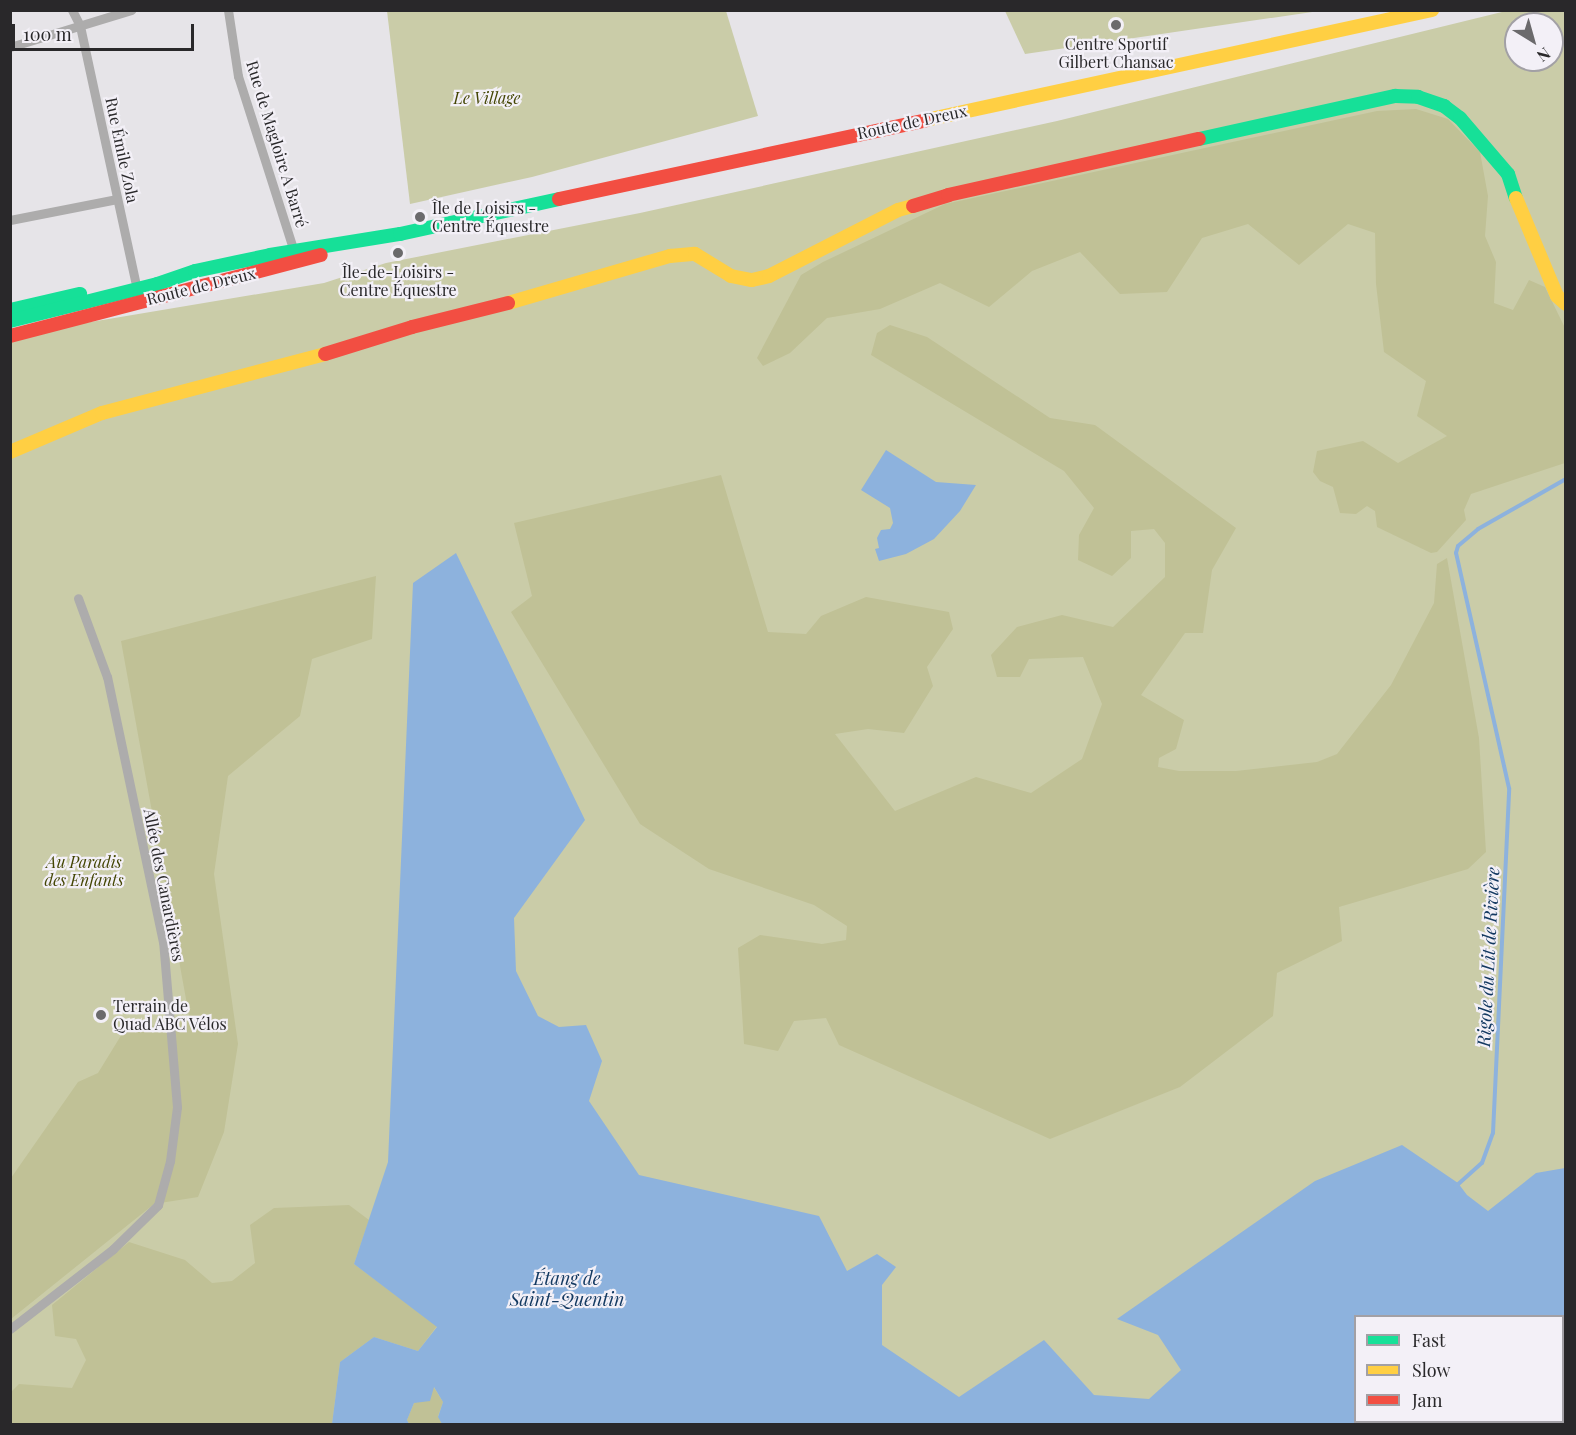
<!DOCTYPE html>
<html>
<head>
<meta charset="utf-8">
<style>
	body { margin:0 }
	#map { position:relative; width:1576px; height:1435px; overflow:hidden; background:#e6e4e8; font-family:"Playfair Display",serif }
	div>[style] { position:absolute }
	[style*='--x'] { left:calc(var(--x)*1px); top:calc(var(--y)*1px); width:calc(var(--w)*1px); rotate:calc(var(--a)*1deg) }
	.green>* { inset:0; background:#cacca8 }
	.forest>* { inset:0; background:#c0c196 }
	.water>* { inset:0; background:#8db2dd }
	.stream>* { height:4px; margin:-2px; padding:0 2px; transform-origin:2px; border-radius:2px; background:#8db2dd }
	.street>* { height:9px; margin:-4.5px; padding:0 4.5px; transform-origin:4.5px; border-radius:4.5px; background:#adacac }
	.fast>* { height:14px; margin:-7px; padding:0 7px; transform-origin:7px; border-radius:7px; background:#16e098 }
	.slow>* { height:14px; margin:-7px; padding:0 7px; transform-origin:7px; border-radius:7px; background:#ffcf43 }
	.jam>* { height:14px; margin:-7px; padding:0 7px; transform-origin:7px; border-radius:7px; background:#f24e42 }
	.dots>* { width:16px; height:16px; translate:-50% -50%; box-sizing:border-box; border:3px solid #f3f0f7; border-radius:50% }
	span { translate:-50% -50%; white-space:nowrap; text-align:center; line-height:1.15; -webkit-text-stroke:4.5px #f3f0f7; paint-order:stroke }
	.poi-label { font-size:16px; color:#29282a }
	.left { translate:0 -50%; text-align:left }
	.park-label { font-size:16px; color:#434503; font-style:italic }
	.street-label { font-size:16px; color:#29282a }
	.water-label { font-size:18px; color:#133961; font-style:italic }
	.frame { position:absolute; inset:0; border:12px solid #29282a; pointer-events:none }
	.legend { position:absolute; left:1354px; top:1315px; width:210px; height:108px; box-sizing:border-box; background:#f3f0f7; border:2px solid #a2a0a5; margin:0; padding:8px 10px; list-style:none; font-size:18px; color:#29282a }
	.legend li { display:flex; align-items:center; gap:12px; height:30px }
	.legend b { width:30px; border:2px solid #a2a0a5 }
	.north { position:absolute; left:1504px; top:12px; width:60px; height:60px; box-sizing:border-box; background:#f3f0f7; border:2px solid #a2a0a5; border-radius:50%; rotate:143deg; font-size:16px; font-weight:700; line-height:24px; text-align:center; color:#29282a }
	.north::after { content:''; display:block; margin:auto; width:21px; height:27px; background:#6b6a6c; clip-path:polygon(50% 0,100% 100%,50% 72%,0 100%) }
	.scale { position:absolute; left:12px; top:24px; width:182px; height:27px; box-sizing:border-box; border:3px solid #29282a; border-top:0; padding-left:8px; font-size:18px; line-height:21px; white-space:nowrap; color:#29282a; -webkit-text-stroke:4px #f3f0f7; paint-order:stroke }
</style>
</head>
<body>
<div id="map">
	<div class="green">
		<div style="clip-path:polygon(387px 11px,726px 11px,758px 116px,532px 177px,410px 204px)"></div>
		<div style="clip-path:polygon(1005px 11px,1319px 11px,1025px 54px)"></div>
		<div style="clip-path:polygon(evenodd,1506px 11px,1565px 11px,1565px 1424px,11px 1424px,11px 338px,31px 332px,324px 283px,386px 263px,640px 213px,1057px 121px,1506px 11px,1516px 24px,1552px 24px,1552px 60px,1516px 60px,1516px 24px,1506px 11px,1356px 1316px,1562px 1316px,1562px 1422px,1356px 1422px,1356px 1316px)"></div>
	</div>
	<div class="forest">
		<div style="clip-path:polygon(1416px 109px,1448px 119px,1480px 152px,1488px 196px,1485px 236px,1496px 262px,1494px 303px,1513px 310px,1529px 280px,1545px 287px,1565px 328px,1565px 463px,1471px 494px,1464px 510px,1466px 520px,1437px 552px,1431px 553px,1377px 527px,1375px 511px,1367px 506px,1356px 514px,1340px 513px,1333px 487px,1320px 481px,1313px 472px,1317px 451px,1363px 441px,1398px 463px,1447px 436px,1417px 416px,1426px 381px,1384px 352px,1376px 284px,1375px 233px,1348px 224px,1299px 265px,1248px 224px,1202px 238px,1167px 292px,1120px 294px,1080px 252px,1032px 271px,989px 307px,940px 283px,880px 309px,827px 318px,790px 353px,763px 366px,757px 358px,801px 275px,823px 262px,945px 204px,1377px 111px)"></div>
		<div style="clip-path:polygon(890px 325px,927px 337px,1050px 418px,1095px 425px,1236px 528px,1212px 570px,1203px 633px,1185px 633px,1141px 695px,1184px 720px,1176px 749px,1159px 758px,1158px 767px,1179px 771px,1236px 771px,1317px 762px,1337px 754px,1391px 685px,1434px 603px,1437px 564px,1447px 558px,1479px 738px,1486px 852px,1468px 869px,1339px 907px,1342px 941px,1277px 973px,1273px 1016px,1180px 1087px,1050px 1139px,839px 1045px,826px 1018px,794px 1021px,778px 1051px,744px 1044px,738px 948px,760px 935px,822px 944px,846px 940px,847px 926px,814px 905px,709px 869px,640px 824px,511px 612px,532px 596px,514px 523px,721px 475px,768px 632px,806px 634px,821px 616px,866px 597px,949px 612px,953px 629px,927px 667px,933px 686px,904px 733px,868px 729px,835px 734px,895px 811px,976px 777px,1031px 793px,1082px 759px,1102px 704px,1083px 657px,1029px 659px,1020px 677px,997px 677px,991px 655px,1017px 627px,1062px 615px,1113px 627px,1165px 577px,1165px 543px,1154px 529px,1131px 531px,1131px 558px,1112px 576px,1078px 560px,1079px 535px,1094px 508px,1064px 471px,871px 355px,877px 333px)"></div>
		<div style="clip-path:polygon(376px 576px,372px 639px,312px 659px,300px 716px,228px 776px,214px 874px,238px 1044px,224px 1132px,198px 1197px,154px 1204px,11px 1319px,11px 1178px,78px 1082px,98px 1073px,125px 1029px,190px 1021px,121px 641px)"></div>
		<div style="clip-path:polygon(349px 1205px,369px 1220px,354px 1264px,437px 1326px,418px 1351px,374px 1337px,340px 1362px,332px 1424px,11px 1424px,10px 1393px,19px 1384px,72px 1388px,86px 1360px,76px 1339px,55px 1336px,52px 1305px,129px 1242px,185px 1260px,212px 1283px,232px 1281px,255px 1263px,250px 1225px,274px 1208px)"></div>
		<div style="clip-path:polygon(433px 1386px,443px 1402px,438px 1416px,442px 1424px,409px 1424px,407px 1420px,414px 1403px)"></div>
	</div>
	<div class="water">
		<div style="clip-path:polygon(886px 450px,936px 482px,976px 485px,960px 511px,934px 539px,906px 554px,879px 561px,875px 549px,879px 548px,877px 538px,881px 530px,890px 529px,893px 523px,890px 508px,861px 490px)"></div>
		<div style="clip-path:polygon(evenodd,456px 553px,585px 820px,514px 918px,516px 971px,538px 1016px,559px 1027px,586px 1025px,602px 1061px,589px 1101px,639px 1175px,819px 1216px,847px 1271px,877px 1254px,896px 1267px,882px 1285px,882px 1345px,959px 1397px,1044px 1340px,1094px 1395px,1149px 1399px,1181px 1370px,1158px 1335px,1117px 1319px,1315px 1181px,1402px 1145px,1458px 1183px,1467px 1195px,1488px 1211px,1536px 1173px,1565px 1168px,1565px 1424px,442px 1424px,438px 1417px,443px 1402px,434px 1387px,430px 1401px,414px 1403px,407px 1420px,409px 1424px,332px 1424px,340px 1362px,374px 1337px,418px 1351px,437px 1327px,354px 1264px,388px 1162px,413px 583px,456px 553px,1356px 1316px,1562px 1316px,1562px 1422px,1356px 1422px,1356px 1316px)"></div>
	</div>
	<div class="stream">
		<div style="--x:1455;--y:1187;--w:36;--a:-42"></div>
		<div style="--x:1482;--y:1163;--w:32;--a:-70"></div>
		<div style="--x:1493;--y:1133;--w:345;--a:-87.3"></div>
		<div style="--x:1509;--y:788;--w:241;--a:-102.7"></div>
		<div style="--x:1456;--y:553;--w:7;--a:-74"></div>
		<div style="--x:1458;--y:546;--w:26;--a:-40"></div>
		<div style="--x:1478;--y:529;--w:101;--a:-29.6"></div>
	</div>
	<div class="street">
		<div style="--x:72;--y:10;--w:18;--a:63"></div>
		<div style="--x:80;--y:26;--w:261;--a:77.8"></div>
		<div style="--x:228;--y:10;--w:67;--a:81.4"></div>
		<div style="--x:238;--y:76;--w:184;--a:72.3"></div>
		<div style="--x:10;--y:47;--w:127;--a:-17"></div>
		<div style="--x:10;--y:220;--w:109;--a:-11.1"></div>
		<div style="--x:10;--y:1329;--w:130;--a:-37.8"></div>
		<div style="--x:113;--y:1249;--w:63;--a:-44.4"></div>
		<div style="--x:158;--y:1205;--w:46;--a:-74.7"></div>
		<div style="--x:170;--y:1161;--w:54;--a:-82.6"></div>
		<div style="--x:177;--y:1107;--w:166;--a:-94.8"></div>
		<div style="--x:163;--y:942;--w:271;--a:-101.9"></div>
		<div style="--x:107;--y:677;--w:84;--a:-110.2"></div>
	</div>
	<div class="fast">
		<div style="--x:1199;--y:139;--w:201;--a:-12.4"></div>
		<div style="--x:1395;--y:96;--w:23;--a:2"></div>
		<div style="--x:1418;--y:97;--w:28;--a:19"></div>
		<div style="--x:1444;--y:106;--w:20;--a:37"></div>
		<div style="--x:1460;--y:118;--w:74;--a:49.4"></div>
		<div style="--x:1508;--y:174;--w:25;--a:72"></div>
		<div style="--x:10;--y:310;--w:72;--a:-12.9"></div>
		<div style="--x:10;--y:321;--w:152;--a:-14.1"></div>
		<div style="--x:157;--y:284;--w:40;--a:-18.9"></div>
		<div style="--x:195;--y:271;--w:77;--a:-12"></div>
		<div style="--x:270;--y:255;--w:132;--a:-9.2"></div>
		<div style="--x:400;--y:234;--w:163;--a:-12.4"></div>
	</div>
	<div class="slow">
		<div style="--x:926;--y:120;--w:518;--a:-12.26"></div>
		<div style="--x:1516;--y:198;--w:106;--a:67.3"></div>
		<div style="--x:1557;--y:296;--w:12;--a:42"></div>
		<div style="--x:508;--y:303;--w:169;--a:-16.2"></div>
		<div style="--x:670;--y:256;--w:25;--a:-5"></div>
		<div style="--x:695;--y:254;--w:42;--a:31.4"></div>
		<div style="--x:731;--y:276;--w:21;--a:11"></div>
		<div style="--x:752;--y:280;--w:17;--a:-13"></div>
		<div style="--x:769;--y:276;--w:145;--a:-27.1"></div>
		<div style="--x:898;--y:210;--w:16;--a:-15"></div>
		<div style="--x:10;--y:452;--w:100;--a:-23"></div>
		<div style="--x:102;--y:413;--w:231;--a:-14.8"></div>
	</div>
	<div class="jam">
		<div style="--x:559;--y:199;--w:375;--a:-12.1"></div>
		<div style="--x:913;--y:206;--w:37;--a:-17"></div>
		<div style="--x:948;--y:195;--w:257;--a:-12.6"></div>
		<div style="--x:10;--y:336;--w:321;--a:-14.6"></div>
		<div style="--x:325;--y:354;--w:91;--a:-17.2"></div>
		<div style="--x:412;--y:327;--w:99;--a:-14"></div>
	</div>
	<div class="dots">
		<div style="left:1116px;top:25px;background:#6b6a6c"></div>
		<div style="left:420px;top:217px;background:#6b6a6c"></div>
		<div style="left:398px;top:253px;background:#6b6a6c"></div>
		<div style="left:101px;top:1015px;background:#6b6a6c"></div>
	</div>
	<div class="poi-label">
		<span style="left:1116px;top:53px">Centre Sportif<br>Gilbert Chansac</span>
		<span class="left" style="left:432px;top:217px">Île de Loisirs -<br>Centre Équestre</span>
		<span style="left:398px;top:281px">Île-de-Loisirs -<br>Centre Équestre</span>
		<span class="left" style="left:113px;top:1015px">Terrain de<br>Quad ABC Vélos</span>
	</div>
	<div class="park-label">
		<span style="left:487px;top:98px">Le Village</span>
		<span style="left:84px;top:871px">Au Paradis<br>des Enfants</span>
	</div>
	<div class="street-label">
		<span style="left:912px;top:122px;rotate:-12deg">Route de Dreux</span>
		<span style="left:277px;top:144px;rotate:73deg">Rue de Magloire A Barré</span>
		<span style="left:122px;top:150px;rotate:78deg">Rue Émile Zola</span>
		<span style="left:201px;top:286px;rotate:-14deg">Route de Dreux</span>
		<span style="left:164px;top:885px;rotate:79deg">Allée des Canardières</span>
	</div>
	<div class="water-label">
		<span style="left:1488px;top:957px;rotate:-87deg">Rigole du Lit de Rivière</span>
		<span style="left:567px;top:1289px">Étang de<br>Saint-Quentin</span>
	</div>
	<div class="frame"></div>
	<ul class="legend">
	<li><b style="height:8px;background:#16e098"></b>Fast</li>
	<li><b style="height:8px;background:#ffcf43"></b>Slow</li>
	<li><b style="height:8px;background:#f24e42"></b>Jam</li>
	</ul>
	<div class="north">N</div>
	<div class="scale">100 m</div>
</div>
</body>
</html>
